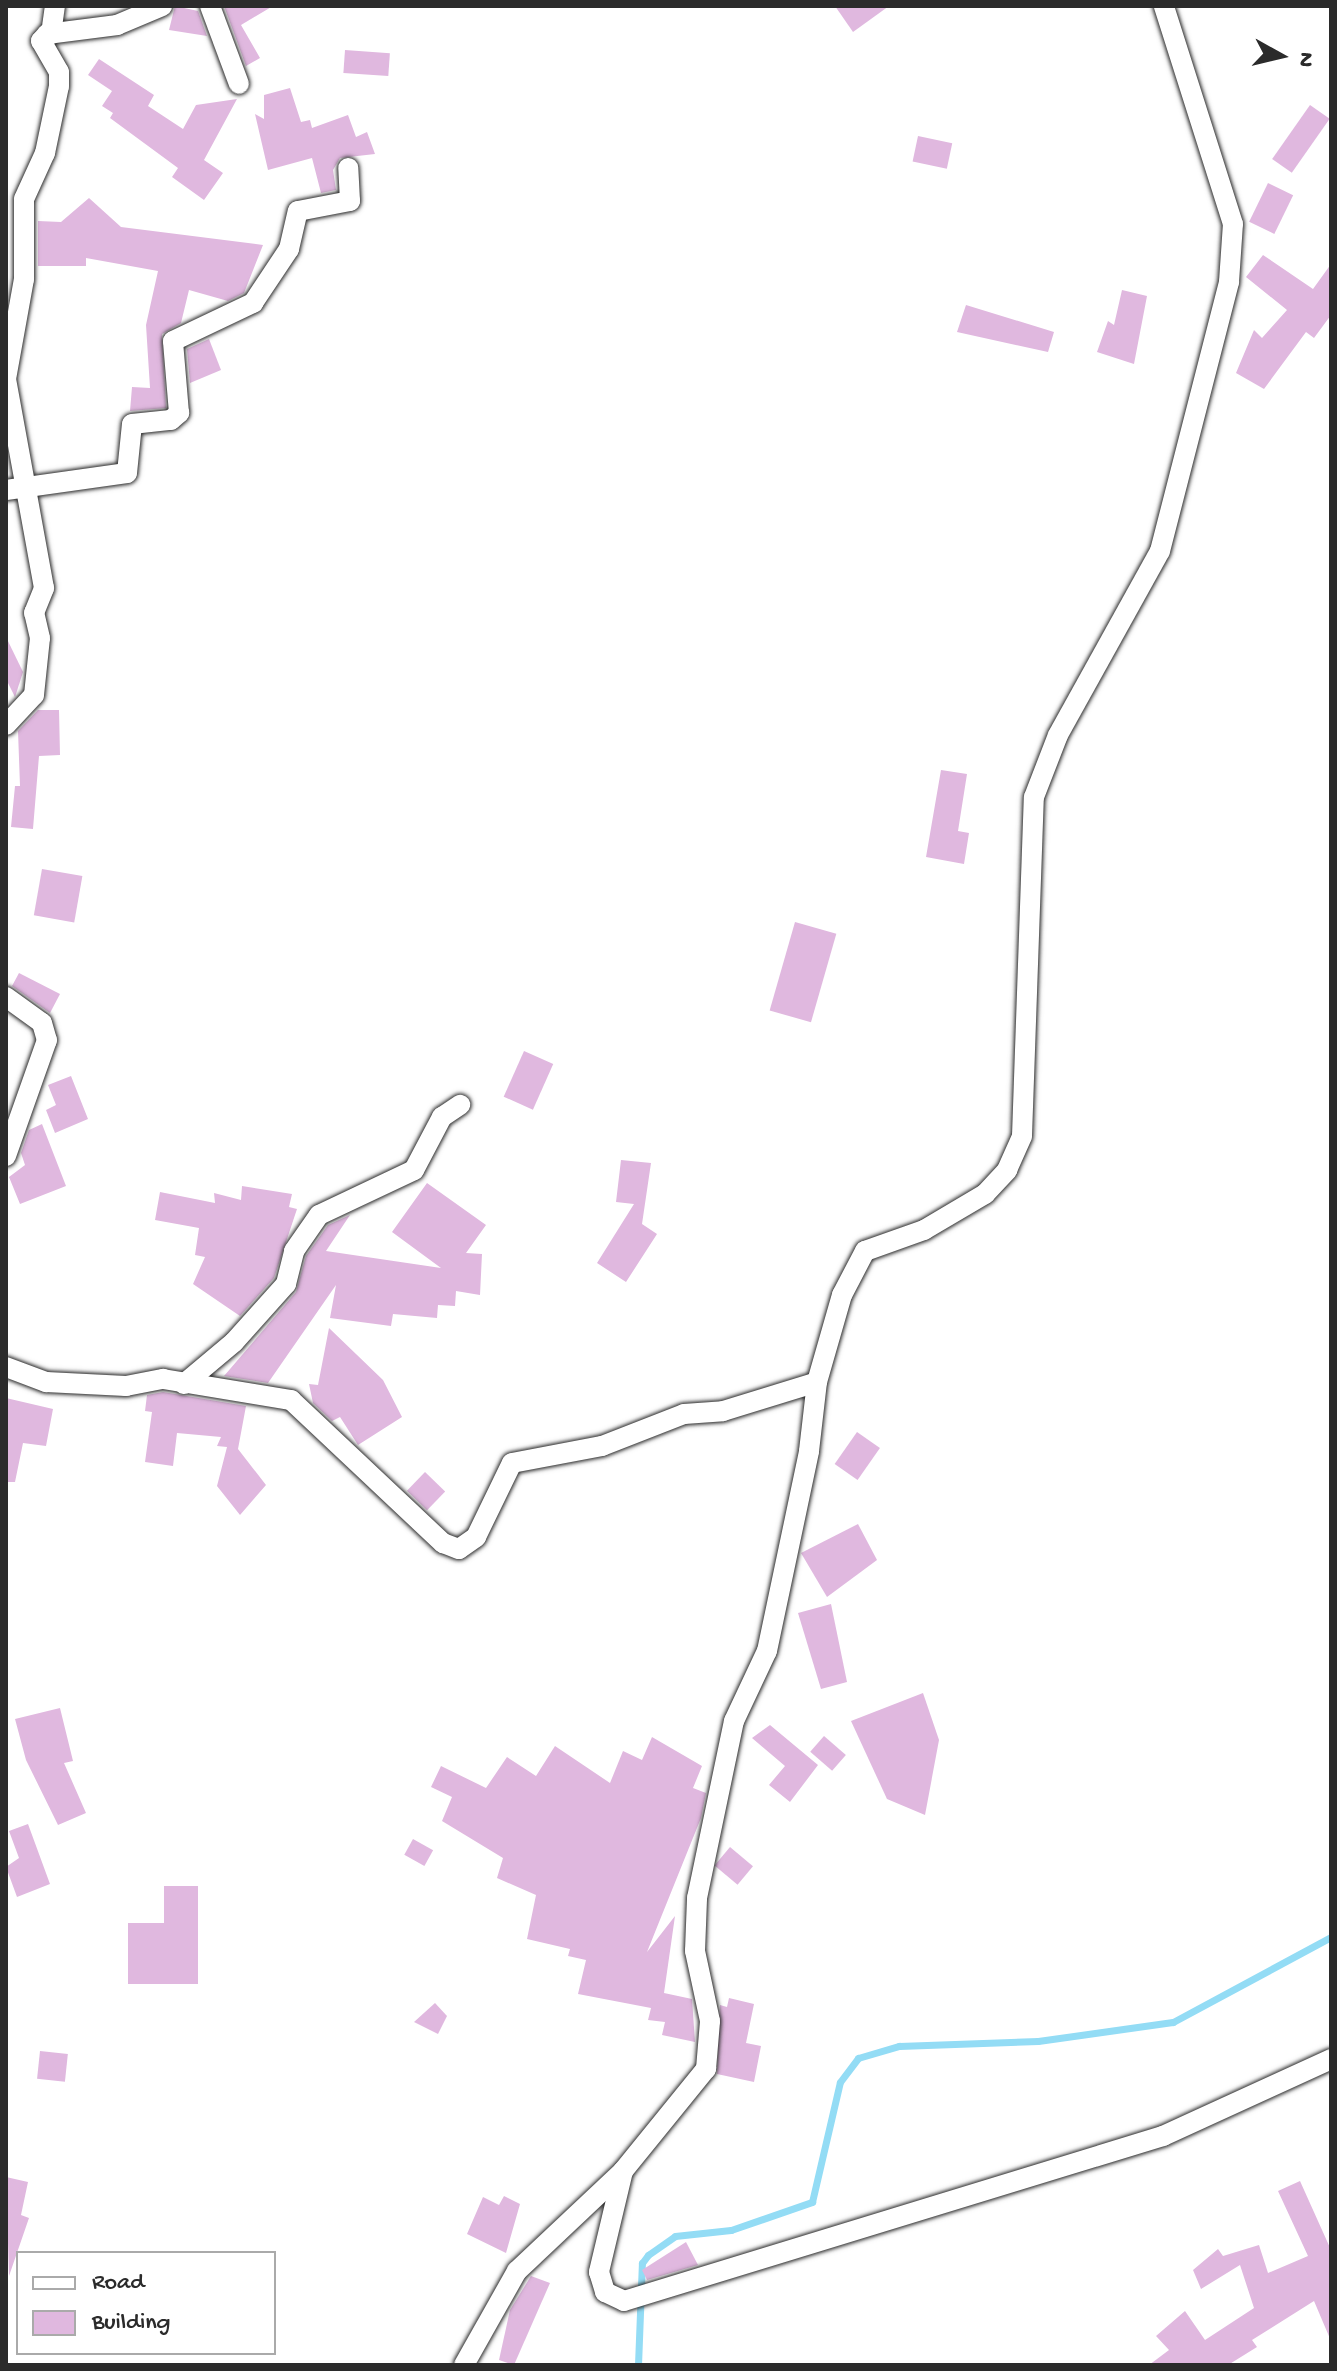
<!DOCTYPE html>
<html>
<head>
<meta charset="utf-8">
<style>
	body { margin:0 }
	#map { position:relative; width:1337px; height:2371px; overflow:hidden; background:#fff; font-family:"Gochi Hand",sans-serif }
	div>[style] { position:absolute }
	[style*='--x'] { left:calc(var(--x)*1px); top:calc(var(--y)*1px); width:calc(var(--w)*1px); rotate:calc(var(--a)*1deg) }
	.stream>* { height:7px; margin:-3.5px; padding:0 3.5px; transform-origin:3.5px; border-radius:3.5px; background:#93dcf5 }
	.building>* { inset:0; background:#e0b8df; transform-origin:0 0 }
	.roads { filter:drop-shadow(0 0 2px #2b2b2b) drop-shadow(0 0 2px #2b2b2b) }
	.minor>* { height:20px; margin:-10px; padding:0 10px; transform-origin:10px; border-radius:10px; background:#fff }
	span { translate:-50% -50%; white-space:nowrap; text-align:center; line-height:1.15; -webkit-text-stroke:6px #fff; paint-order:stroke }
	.frame { position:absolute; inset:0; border:8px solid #2b2b2b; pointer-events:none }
	.legend { position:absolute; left:16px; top:2251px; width:260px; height:104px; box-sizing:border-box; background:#fff; border:2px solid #aaa; margin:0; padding:10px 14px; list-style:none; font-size:24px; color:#2b2b2b }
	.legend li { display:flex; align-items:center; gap:16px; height:40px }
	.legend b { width:40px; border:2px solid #aaa }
	.north { position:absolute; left:1241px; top:16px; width:80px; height:80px; -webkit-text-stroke:6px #fff; paint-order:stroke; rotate:98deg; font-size:22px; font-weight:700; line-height:32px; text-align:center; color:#2b2b2b }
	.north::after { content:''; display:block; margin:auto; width:28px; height:36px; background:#2b2b2b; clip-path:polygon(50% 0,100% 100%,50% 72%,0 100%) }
</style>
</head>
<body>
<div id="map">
	<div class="stream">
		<div style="--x:638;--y:2365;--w:102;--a:-87.8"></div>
		<div style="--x:642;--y:2263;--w:10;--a:-53"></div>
		<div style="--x:648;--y:2255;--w:33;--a:-35"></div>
		<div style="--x:675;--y:2236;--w:56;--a:-6.1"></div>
		<div style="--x:731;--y:2230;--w:86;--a:-19.1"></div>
		<div style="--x:812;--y:2202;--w:123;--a:-76.9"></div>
		<div style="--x:840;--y:2082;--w:30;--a:-53"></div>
		<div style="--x:858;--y:2058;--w:43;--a:-16.3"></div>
		<div style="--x:899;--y:2046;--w:139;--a:-2.1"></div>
		<div style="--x:1038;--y:2041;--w:136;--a:-8"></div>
		<div style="--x:1173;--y:2022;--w:179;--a:-28.3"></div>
	</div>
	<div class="building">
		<div style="clip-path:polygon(175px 6px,198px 11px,207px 36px,169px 30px)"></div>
		<div style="clip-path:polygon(224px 6px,273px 6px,241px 25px,260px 58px,246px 66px)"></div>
		<div style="clip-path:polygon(835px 6px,889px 6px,853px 32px)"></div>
		<div style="left:345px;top:50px;width:45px;height:23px;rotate:4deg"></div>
		<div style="clip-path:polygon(99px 59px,154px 95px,148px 106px,183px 129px,196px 105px,237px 99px,204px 160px,223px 173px,204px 200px,172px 177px,178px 168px,110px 118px,113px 113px,102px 106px,112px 91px,88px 75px)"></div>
		<div style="clip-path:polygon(290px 88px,301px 122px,310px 120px,312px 128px,348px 115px,356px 137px,367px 132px,375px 154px,340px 158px,333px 170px,336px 190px,321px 193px,312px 158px,268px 170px,255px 114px,264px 119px,264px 95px)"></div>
		<div style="left:1310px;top:105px;width:24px;height:66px;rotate:35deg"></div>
		<div style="left:918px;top:136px;width:35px;height:26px;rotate:12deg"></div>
		<div style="left:1268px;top:183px;width:28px;height:43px;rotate:26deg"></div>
		<div style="clip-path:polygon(89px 198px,121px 227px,263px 245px,244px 293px,228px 301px,189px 290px,181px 323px,162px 334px,166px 408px,130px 411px,132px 387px,150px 388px,146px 325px,158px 271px,86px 258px,86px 266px,38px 266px,38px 221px,61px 222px)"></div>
		<div style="clip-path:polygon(1263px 255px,1313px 289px,1331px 264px,1331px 315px,1314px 338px,1306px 332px,1264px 389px,1236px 373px,1254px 330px,1262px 338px,1287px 310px,1246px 277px)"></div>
		<div style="clip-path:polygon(1122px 290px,1147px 296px,1134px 364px,1097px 352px,1108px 321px,1114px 325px)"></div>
		<div style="clip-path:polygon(966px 305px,1054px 332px,1048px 352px,957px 332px)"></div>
		<div style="clip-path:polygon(209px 339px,221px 370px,190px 383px,187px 349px)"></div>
		<div style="clip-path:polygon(6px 637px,23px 672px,15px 697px,6px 679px)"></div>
		<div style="clip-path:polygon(38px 710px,59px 710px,60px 755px,39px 756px,33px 829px,11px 827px,15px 786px,20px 786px,18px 731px)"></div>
		<div style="clip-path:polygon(941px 770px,967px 774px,958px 831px,969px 833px,964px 864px,926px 857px)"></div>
		<div style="left:42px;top:869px;width:41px;height:47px;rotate:10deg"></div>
		<div style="left:795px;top:922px;width:43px;height:92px;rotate:16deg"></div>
		<div style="clip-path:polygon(19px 973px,60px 994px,50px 1013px,12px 986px)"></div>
		<div style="left:524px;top:1051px;width:32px;height:50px;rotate:24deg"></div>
		<div style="clip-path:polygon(71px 1076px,88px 1119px,55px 1133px,46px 1110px,56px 1105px,48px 1085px)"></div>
		<div style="clip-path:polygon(42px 1124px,66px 1186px,20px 1204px,9px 1177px,25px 1165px,21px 1153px,29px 1130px)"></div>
		<div style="clip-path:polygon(621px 1160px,651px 1163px,642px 1224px,657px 1234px,626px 1282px,597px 1263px,634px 1204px,616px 1202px)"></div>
		<div style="clip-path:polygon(427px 1183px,486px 1225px,466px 1253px,482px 1254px,480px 1295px,456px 1291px,455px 1306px,438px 1305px,437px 1318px,393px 1314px,391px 1326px,330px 1318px,336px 1285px,268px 1383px,224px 1376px,296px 1292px,306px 1256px,328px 1225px,350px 1215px,326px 1251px,441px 1268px,392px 1232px)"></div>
		<div style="clip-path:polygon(242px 1186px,292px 1194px,289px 1207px,297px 1209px,274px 1278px,240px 1316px,193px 1284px,205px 1257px,195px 1255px,199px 1228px,155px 1220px,160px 1192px,215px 1203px,214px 1193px,241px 1200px)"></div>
		<div style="clip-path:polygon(329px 1328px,383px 1380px,402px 1417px,358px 1445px,340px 1417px,332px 1421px,313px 1403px,309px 1384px,318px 1385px)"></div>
		<div style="clip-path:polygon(163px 1392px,246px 1406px,238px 1449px,266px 1485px,240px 1515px,217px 1486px,227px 1447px,217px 1446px,221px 1437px,177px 1433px,173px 1466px,145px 1462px,152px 1412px,145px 1411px,147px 1395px)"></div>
		<div style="clip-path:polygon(6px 1398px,53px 1409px,46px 1446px,23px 1443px,15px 1482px,6px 1482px)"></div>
		<div style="left:857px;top:1432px;width:28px;height:39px;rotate:35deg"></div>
		<div style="left:425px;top:1472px;width:28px;height:26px;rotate:44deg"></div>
		<div style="clip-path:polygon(858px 1524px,877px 1560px,827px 1597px,801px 1553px)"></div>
		<div style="clip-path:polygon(831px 1604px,847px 1682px,821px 1689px,798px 1613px)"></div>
		<div style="clip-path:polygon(923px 1693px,939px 1740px,925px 1815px,887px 1799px,851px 1721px)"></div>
		<div style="clip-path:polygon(60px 1708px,73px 1761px,64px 1763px,86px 1813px,58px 1825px,26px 1760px,15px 1719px)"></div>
		<div style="clip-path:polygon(770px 1725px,818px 1765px,790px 1802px,769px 1785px,785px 1766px,752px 1738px)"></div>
		<div style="left:824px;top:1736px;width:29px;height:21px;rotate:41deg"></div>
		<div style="clip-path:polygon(652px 1737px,702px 1766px,693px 1788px,706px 1793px,701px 1818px,647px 1952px,675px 1916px,664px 1993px,692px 1999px,695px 2042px,662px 2035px,665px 2022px,648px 2020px,651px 2008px,578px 1994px,586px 1960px,568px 1956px,570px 1949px,527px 1939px,536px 1895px,497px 1878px,503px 1858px,442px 1821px,452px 1797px,431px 1787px,441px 1766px,486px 1788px,507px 1757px,536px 1776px,555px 1746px,610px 1783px,623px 1751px,642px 1760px)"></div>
		<div style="clip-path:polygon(28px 1824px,50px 1884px,17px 1897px,6px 1867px,19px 1858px,9px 1831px)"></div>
		<div style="left:413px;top:1839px;width:23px;height:18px;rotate:29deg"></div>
		<div style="left:730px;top:1847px;width:30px;height:24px;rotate:40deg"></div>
		<div style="clip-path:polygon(164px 1886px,198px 1886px,198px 1984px,128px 1984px,128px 1923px,164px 1923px)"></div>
		<div style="clip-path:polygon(729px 1998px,754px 2004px,746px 2043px,761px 2046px,754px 2082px,717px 2074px,720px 2005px,727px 2007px)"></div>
		<div style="clip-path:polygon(435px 2003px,447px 2016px,438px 2034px,414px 2022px)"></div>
		<div style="left:40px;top:2051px;width:28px;height:28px;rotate:6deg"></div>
		<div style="clip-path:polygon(6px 2177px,28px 2182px,21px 2215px,29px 2218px,9px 2276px)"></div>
		<div style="clip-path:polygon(1300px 2181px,1331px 2250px,1331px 2341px,1314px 2301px,1252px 2340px,1257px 2347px,1228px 2365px,1149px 2365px,1169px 2350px,1156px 2336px,1185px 2311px,1205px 2340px,1254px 2308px,1240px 2265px,1201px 2289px,1193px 2270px,1218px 2249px,1223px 2256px,1259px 2245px,1268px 2273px,1308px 2256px,1278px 2191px)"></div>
		<div style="clip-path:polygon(504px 2196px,520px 2204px,506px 2253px,467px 2234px,483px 2197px,499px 2205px)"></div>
		<div style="clip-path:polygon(686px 2242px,698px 2265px,647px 2280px,642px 2270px)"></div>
		<div style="clip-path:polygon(531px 2276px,550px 2283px,514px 2365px,499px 2360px,510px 2310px)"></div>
	</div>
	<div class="roads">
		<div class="minor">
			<div style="--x:210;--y:6;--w:83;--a:69.6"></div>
			<div style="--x:51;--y:34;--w:28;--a:-82"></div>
			<div style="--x:6;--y:490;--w:122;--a:-8"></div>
			<div style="--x:127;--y:473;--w:49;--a:-84.2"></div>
			<div style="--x:132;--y:424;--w:39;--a:-6"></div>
			<div style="--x:171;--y:420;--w:11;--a:-41"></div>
			<div style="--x:179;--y:413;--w:72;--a:-94.8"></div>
			<div style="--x:173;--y:341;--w:89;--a:-25.4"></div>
			<div style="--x:253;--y:303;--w:65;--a:-56.3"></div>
			<div style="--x:289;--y:249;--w:39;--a:-77"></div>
			<div style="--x:298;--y:211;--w:53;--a:-10.9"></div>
			<div style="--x:350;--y:201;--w:33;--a:-93"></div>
			<div style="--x:6;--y:725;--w:41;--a:-47"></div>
			<div style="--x:34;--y:695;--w:57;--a:-84"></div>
			<div style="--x:40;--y:638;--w:26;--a:-103"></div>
			<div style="--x:34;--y:613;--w:27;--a:-68"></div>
			<div style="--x:44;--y:588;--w:212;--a:-100.3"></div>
			<div style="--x:6;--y:379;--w:102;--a:-79.8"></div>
			<div style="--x:24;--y:279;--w:80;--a:-90"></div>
			<div style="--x:24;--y:199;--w:51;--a:-65.5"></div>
			<div style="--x:45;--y:153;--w:68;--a:-78.2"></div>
			<div style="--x:59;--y:86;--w:14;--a:-90"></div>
			<div style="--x:59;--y:72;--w:36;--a:-120"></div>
			<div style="--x:41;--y:41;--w:9;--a:-49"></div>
			<div style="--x:47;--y:34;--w:71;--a:-7.3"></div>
			<div style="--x:117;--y:25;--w:49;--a:-22.9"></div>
			<div style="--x:6;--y:997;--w:44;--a:35.8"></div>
			<div style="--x:42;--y:1023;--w:18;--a:74"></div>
			<div style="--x:47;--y:1040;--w:123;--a:109.5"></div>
			<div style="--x:6;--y:1367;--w:43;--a:20.6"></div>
			<div style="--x:46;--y:1382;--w:80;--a:2.9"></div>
			<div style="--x:126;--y:1386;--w:38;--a:-11"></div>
			<div style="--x:163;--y:1379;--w:130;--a:9.3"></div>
			<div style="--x:291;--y:1400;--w:209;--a:43.3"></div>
			<div style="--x:443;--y:1543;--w:17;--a:21"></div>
			<div style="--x:459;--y:1549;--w:21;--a:-35"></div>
			<div style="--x:476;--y:1537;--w:82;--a:-64.1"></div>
			<div style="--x:512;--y:1463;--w:92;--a:-10.7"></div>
			<div style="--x:602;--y:1446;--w:88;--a:-21.3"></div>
			<div style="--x:684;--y:1414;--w:39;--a:-4"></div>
			<div style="--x:723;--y:1411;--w:98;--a:-17.1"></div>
			<div style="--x:184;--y:1384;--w:65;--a:-40"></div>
			<div style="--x:234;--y:1342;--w:78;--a:-48.1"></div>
			<div style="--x:286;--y:1284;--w:34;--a:-76"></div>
			<div style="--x:294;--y:1251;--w:44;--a:-55.2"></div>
			<div style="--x:319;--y:1215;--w:105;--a:-25.3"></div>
			<div style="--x:414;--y:1170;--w:60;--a:-62.2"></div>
			<div style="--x:442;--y:1117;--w:22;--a:-34"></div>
			<div style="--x:623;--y:2171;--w:104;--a:103.4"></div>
			<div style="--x:599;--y:2272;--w:21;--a:73"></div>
			<div style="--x:605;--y:2292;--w:21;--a:25"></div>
			<div style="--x:624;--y:2301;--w:564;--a:-17.02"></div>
			<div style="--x:1163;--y:2136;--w:185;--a:-24.6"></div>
			<div style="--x:464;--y:2365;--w:108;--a:-60.6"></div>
			<div style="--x:517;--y:2271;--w:146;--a:-43.3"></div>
			<div style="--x:623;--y:2171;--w:132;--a:-50.9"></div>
			<div style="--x:706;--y:2069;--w:48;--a:-85.2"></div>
			<div style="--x:710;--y:2021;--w:72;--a:-102.1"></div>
			<div style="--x:695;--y:1951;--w:53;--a:-87.8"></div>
			<div style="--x:697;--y:1898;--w:181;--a:-78.2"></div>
			<div style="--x:734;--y:1721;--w:77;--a:-64.8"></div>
			<div style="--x:767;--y:1651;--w:204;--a:-78.1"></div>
			<div style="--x:809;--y:1451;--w:69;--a:-83.4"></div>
			<div style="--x:817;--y:1382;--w:91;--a:-74"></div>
			<div style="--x:842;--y:1295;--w:50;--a:-62.4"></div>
			<div style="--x:865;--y:1251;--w:63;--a:-19.6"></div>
			<div style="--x:924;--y:1230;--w:71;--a:-30.5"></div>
			<div style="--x:985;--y:1194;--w:33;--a:-47"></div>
			<div style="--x:1007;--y:1170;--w:37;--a:-66"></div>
			<div style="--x:1022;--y:1136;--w:339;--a:-88"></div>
			<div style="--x:1034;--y:797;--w:66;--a:-68.8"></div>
			<div style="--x:1058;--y:735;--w:210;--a:-61"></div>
			<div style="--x:1160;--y:551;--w:278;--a:-75.6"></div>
			<div style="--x:1229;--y:282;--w:58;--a:-86.1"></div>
			<div style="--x:1233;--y:224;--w:229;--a:-107.6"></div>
		</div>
	</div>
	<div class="frame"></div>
	<ul class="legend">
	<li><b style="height:10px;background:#fff"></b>Road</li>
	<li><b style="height:22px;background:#e0b8df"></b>Building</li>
	</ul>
	<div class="north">N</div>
</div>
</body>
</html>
